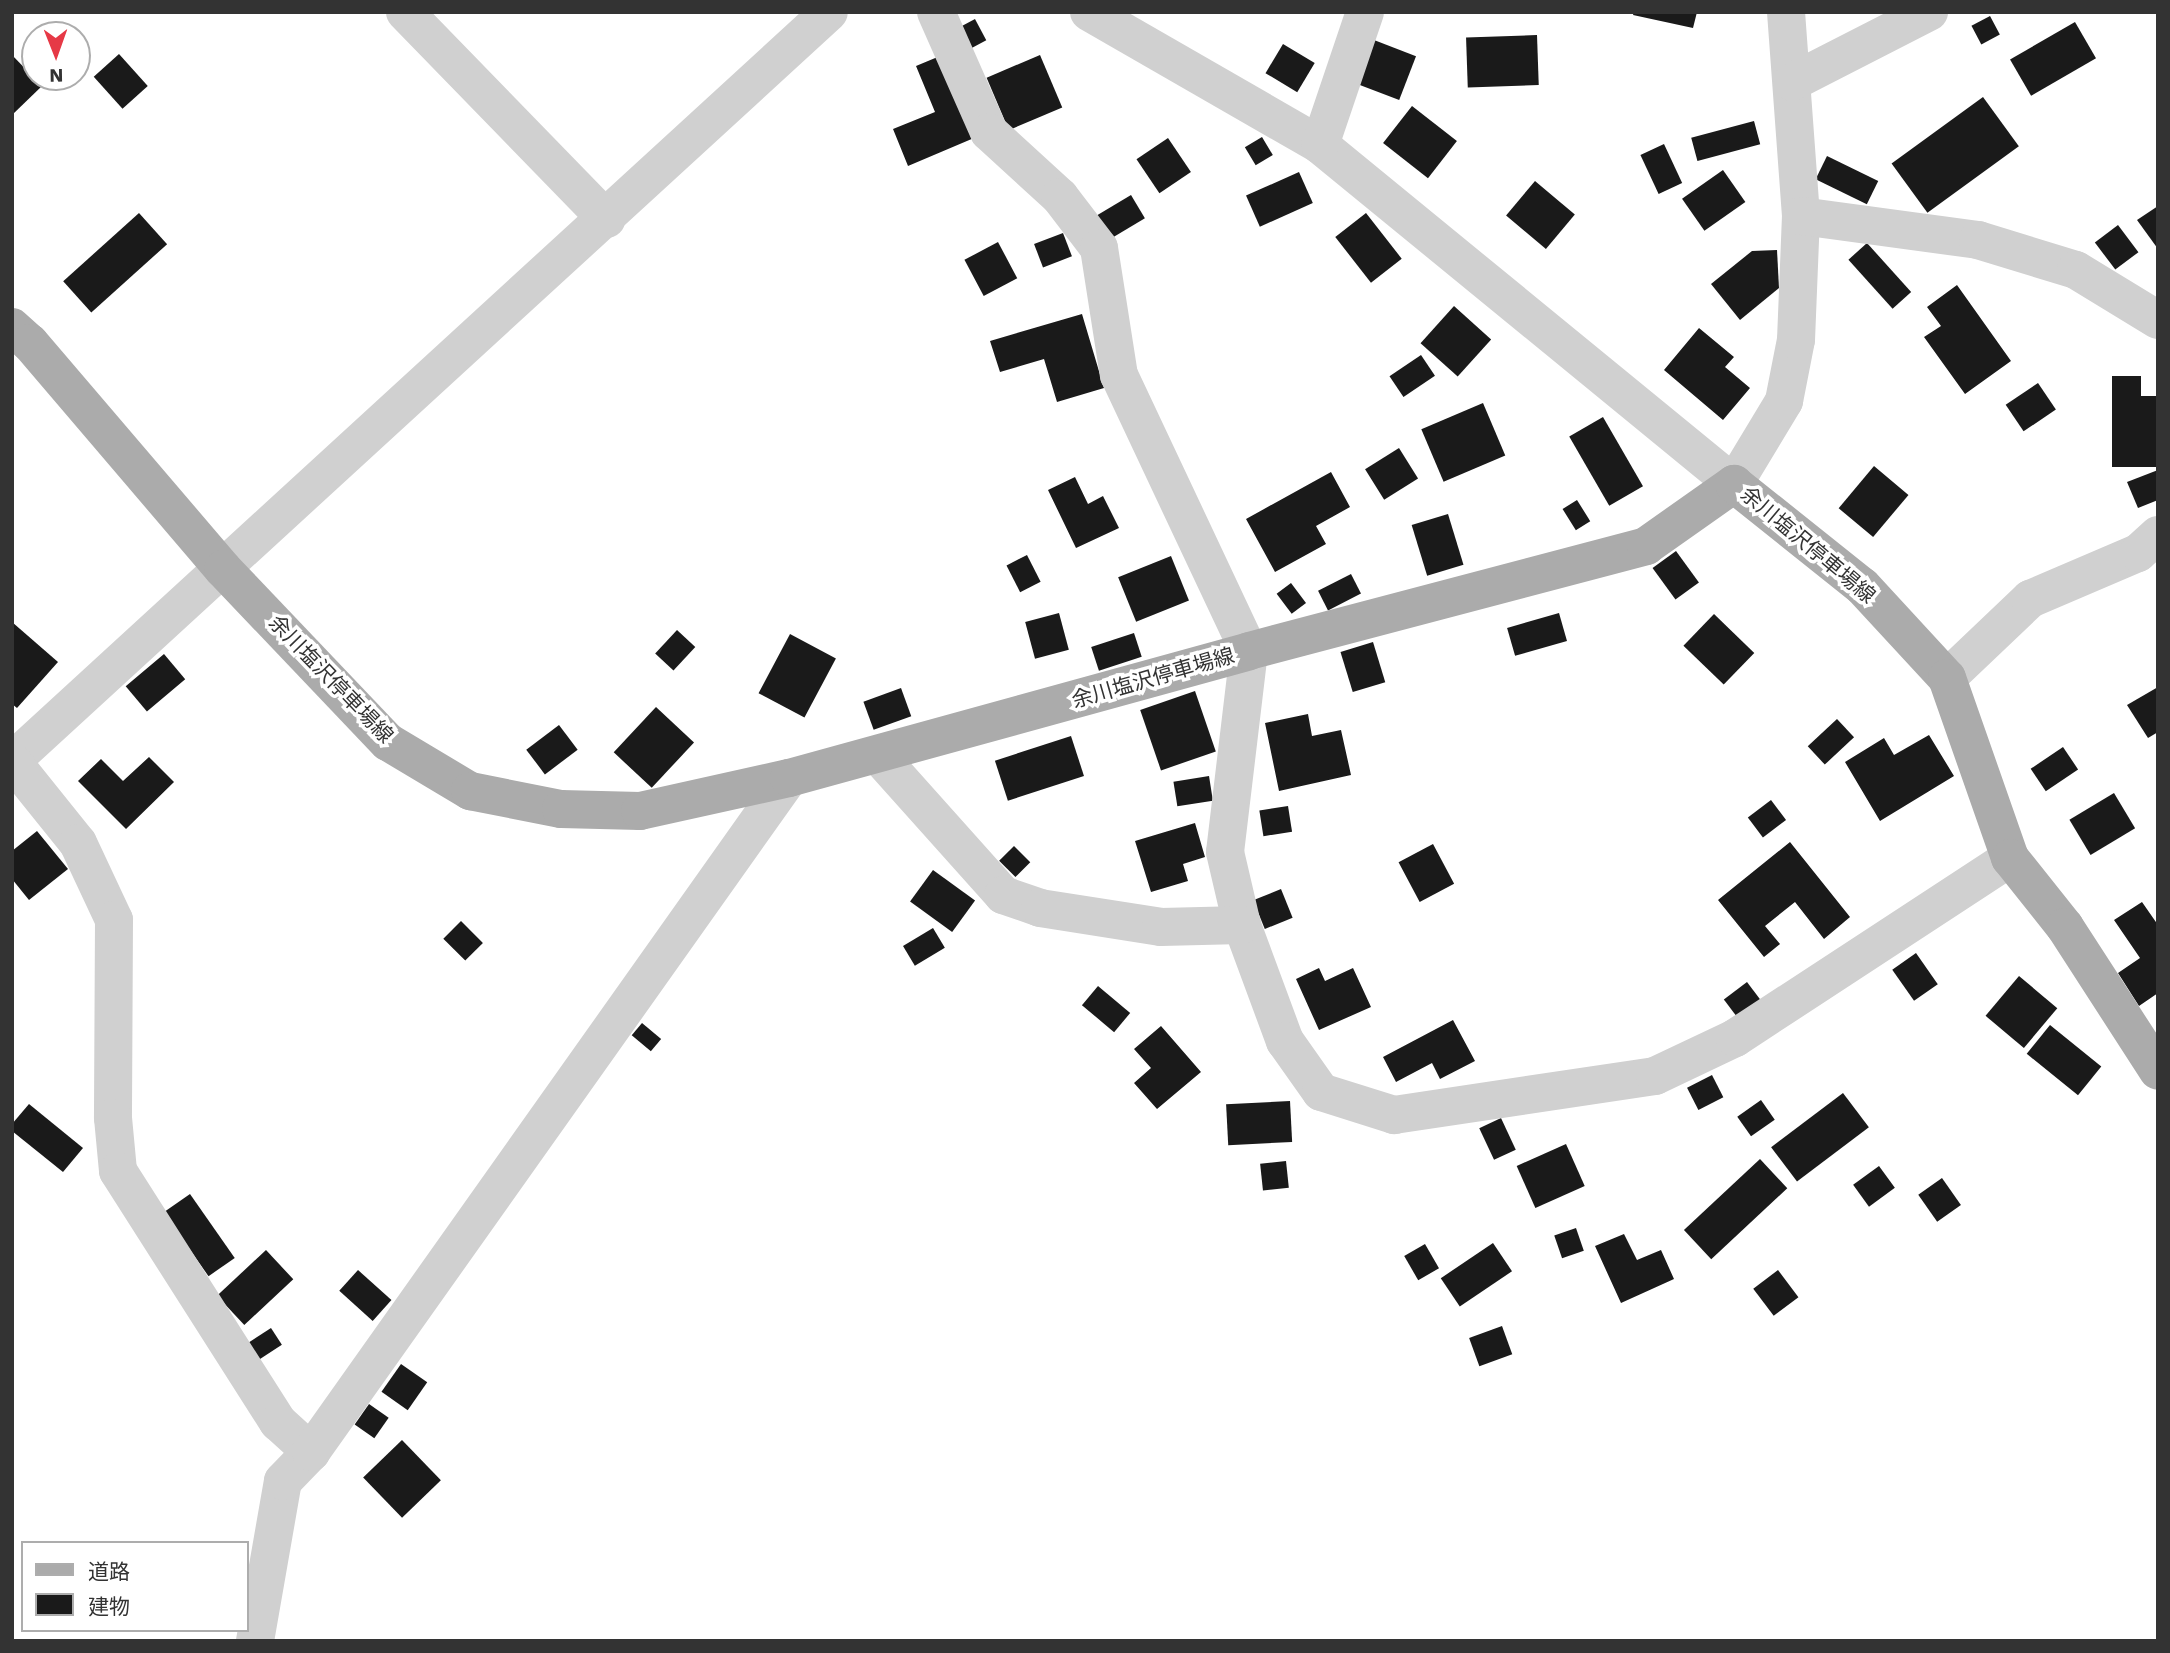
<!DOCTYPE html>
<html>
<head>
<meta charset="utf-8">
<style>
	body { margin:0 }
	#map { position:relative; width:2170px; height:1653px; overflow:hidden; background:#fff; font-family:"Work Sans","Noto Sans JP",sans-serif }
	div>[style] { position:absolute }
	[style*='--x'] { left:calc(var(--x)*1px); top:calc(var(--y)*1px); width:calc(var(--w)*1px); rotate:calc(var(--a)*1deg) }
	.building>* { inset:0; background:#1a1a1a; transform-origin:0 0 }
	.minor>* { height:38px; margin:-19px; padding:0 19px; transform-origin:19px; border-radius:19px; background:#d0d0d0 }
	.major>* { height:38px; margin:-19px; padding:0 19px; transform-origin:19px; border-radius:19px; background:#ababab }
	span { translate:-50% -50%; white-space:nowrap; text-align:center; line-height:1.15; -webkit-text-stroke:7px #fff; paint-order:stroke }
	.street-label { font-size:21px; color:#333 }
	.frame { position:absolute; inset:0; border:14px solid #333; pointer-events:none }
	.legend { position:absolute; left:21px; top:1541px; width:228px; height:91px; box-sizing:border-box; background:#fff; border:2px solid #adadad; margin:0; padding:9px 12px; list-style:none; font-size:21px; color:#333 }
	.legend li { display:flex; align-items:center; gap:14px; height:35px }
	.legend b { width:35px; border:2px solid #adadad }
	.north { position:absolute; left:21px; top:21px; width:70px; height:70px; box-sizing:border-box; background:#fff; border:2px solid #adadad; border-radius:50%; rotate:179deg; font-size:19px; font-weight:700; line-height:28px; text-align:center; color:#333 }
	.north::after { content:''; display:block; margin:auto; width:24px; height:32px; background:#e63946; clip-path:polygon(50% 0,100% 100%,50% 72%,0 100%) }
</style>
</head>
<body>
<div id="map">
	<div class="building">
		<div style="clip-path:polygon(1634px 12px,1697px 12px,1693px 28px,1633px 15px)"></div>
		<div style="left:1990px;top:16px;width:21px;height:21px;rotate:62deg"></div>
		<div style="left:975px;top:19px;width:24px;height:18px;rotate:62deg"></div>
		<div style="left:2075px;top:22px;width:42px;height:75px;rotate:60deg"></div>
		<div style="left:1537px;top:35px;width:50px;height:71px;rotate:88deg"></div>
		<div style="left:1374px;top:40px;width:45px;height:47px;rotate:21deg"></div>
		<div style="left:1283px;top:44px;width:37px;height:34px;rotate:31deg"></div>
		<div style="left:119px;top:54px;width:43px;height:34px;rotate:48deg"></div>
		<div style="clip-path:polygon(12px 55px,42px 86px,12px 115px)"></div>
		<div style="left:1040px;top:55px;width:57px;height:58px;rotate:67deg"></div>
		<div style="clip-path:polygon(940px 56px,974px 138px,908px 166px,893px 129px,935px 112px,916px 66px)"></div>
		<div style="left:1983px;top:97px;width:61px;height:113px;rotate:54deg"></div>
		<div style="left:1412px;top:106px;width:57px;height:47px;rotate:38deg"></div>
		<div style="left:1754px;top:121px;width:24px;height:65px;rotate:75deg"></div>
		<div style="left:1262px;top:137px;width:21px;height:20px;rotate:59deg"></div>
		<div style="left:1168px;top:138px;width:41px;height:38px;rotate:56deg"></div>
		<div style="left:1664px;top:144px;width:43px;height:26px;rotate:65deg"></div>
		<div style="left:1827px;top:156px;width:57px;height:26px;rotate:26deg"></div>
		<div style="left:1723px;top:170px;width:39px;height:50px;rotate:55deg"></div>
		<div style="left:1299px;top:172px;width:34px;height:58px;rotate:66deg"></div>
		<div style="left:1535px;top:181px;width:52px;height:45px;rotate:40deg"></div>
		<div style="left:1131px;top:195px;width:27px;height:40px;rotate:59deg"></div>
		<div style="clip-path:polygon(2158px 206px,2158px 249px,2137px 220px)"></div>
		<div style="left:139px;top:213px;width:42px;height:102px;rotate:48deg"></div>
		<div style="left:1366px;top:213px;width:58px;height:39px;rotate:52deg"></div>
		<div style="left:2118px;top:225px;width:34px;height:29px;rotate:53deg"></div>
		<div style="left:1063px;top:233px;width:25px;height:31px;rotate:69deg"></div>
		<div style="left:998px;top:242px;width:41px;height:38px;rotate:62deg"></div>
		<div style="left:1867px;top:243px;width:66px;height:25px;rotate:48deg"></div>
		<div style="clip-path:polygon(1777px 250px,1779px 288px,1740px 320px,1711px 284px,1752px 251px)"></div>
		<div style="clip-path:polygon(1957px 285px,2011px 361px,1965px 394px,1924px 337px,1941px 326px,1927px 307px)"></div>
		<div style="left:1454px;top:306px;width:50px;height:50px;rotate:42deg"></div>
		<div style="clip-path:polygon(1082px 314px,1104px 388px,1057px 402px,1044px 359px,1000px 372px,990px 341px)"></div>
		<div style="clip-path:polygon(1699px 328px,1734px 357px,1725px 367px,1750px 388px,1723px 420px,1664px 370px)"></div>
		<div style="left:1421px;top:355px;width:25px;height:38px;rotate:56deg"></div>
		<div style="clip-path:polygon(2112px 376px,2141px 376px,2141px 396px,2158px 396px,2158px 467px,2112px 467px)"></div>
		<div style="left:2038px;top:383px;width:32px;height:39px;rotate:56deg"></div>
		<div style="left:1483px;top:403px;width:57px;height:67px;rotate:67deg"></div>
		<div style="left:1603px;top:417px;width:80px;height:39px;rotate:60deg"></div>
		<div style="left:1399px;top:448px;width:36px;height:40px;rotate:58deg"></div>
		<div style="left:1874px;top:466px;width:45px;height:55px;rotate:40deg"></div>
		<div style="clip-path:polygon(2158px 470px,2158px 500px,2138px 508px,2127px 482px)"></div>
		<div style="clip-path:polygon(1331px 472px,1350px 507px,1316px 526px,1326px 544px,1275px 572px,1246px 519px)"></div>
		<div style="clip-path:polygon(1075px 477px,1088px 504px,1103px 496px,1119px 528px,1076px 548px,1048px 490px)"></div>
		<div style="left:1577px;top:500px;width:25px;height:17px;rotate:58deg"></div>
		<div style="left:1448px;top:514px;width:53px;height:38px;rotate:73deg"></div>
		<div style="left:1676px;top:551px;width:39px;height:29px;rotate:54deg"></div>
		<div style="left:1027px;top:555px;width:30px;height:23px;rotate:63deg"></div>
		<div style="left:1171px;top:556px;width:48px;height:57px;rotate:68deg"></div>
		<div style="left:1351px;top:574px;width:22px;height:37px;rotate:63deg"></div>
		<div style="left:1291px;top:583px;width:25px;height:18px;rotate:53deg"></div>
		<div style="left:1059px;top:613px;width:38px;height:35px;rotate:75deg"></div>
		<div style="left:1559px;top:613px;width:29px;height:54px;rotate:74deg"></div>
		<div style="left:1714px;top:614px;width:56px;height:44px;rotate:44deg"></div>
		<div style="clip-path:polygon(12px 622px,58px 662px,17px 708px,12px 704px)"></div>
		<div style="left:677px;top:630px;width:25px;height:32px;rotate:43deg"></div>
		<div style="left:1134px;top:633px;width:25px;height:45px;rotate:72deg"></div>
		<div style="left:790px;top:634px;width:52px;height:67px;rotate:28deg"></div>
		<div style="left:1373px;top:642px;width:42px;height:34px;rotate:73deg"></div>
		<div style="left:164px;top:654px;width:33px;height:50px;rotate:50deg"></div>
		<div style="clip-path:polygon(2158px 687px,2158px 732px,2148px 738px,2127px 705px)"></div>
		<div style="left:901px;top:688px;width:30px;height:40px;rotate:70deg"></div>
		<div style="left:1195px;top:691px;width:64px;height:58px;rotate:71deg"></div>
		<div style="left:656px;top:707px;width:52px;height:62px;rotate:43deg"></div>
		<div style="clip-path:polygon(1308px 714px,1312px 736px,1341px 730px,1351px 775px,1279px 791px,1265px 723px)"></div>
		<div style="left:1837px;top:719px;width:25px;height:40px;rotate:47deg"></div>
		<div style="left:559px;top:725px;width:31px;height:41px;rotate:53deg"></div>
		<div style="clip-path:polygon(1929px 735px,1954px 776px,1880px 821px,1845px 762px,1884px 738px,1894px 755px)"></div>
		<div style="left:1071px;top:736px;width:42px;height:80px;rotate:72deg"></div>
		<div style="left:2063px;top:747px;width:27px;height:39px;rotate:56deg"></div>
		<div style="clip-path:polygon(149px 757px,174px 782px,126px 829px,78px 781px,101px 759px,123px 781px)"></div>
		<div style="left:1209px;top:776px;width:25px;height:36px;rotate:81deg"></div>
		<div style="left:2114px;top:793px;width:41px;height:52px;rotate:59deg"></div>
		<div style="left:1771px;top:800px;width:25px;height:29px;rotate:53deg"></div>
		<div style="left:1288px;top:806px;width:26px;height:29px;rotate:81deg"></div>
		<div style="clip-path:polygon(1195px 823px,1205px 857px,1183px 864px,1188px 881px,1151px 892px,1135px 841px)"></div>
		<div style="clip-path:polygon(37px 831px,68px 869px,29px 900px,12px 879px,12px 851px)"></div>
		<div style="clip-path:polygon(1790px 842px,1850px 917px,1824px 939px,1795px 902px,1765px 926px,1780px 944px,1764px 957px,1718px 900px)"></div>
		<div style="left:1433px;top:844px;width:45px;height:39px;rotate:62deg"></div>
		<div style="left:1014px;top:846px;width:23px;height:21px;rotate:45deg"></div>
		<div style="left:933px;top:870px;width:52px;height:39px;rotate:36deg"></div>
		<div style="left:1281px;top:889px;width:31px;height:30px;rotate:68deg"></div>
		<div style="clip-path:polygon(2142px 902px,2158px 925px,2158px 993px,2139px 1006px,2118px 973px,2140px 958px,2114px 920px)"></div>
		<div style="left:461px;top:921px;width:31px;height:25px;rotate:45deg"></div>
		<div style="left:933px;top:928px;width:23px;height:35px;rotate:59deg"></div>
		<div style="left:1916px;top:953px;width:38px;height:29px;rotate:55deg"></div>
		<div style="clip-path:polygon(1319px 968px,1325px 981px,1353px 968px,1371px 1007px,1319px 1030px,1296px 979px)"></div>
		<div style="left:2019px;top:976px;width:50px;height:52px;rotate:40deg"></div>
		<div style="left:1747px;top:982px;width:26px;height:29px;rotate:53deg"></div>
		<div style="left:1098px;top:986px;width:42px;height:25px;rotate:40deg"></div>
		<div style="clip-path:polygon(1453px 1020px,1475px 1061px,1440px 1079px,1432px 1063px,1396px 1082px,1383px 1057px)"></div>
		<div style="left:642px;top:1023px;width:25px;height:16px;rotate:40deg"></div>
		<div style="left:2050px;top:1025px;width:66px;height:37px;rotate:39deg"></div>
		<div style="clip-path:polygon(1161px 1026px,1201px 1072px,1157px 1109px,1134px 1083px,1151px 1068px,1134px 1049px)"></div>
		<div style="left:1712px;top:1075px;width:25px;height:28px;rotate:63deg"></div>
		<div style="left:1843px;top:1093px;width:43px;height:90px;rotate:53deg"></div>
		<div style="left:1761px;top:1100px;width:24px;height:29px;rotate:55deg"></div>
		<div style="left:1290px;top:1101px;width:41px;height:64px;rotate:87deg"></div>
		<div style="clip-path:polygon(29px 1104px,83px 1148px,63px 1172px,12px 1131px,12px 1124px)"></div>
		<div style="left:1501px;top:1118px;width:35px;height:24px;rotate:65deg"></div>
		<div style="left:1566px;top:1144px;width:46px;height:54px;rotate:66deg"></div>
		<div style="left:1760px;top:1159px;width:40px;height:104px;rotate:47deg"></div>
		<div style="left:1286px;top:1161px;width:27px;height:26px;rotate:84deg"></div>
		<div style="left:1879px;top:1166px;width:27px;height:32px;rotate:54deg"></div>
		<div style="left:1942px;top:1178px;width:33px;height:29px;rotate:55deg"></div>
		<div style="left:190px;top:1194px;width:78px;height:32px;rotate:55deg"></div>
		<div style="left:1576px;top:1228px;width:24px;height:23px;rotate:71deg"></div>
		<div style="clip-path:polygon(1624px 1234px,1637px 1260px,1661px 1250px,1674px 1279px,1621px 1303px,1595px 1246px)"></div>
		<div style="left:1493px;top:1243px;width:34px;height:63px;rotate:56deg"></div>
		<div style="left:1425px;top:1244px;width:28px;height:24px;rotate:60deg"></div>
		<div style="left:266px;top:1250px;width:40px;height:67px;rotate:47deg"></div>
		<div style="left:358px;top:1270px;width:45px;height:28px;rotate:42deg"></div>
		<div style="left:1778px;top:1270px;width:34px;height:31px;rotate:53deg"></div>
		<div style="left:1502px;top:1326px;width:30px;height:35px;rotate:70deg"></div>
		<div style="left:271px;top:1328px;width:20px;height:27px;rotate:57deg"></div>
		<div style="left:401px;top:1364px;width:32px;height:34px;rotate:35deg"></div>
		<div style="left:369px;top:1404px;width:24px;height:25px;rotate:35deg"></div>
		<div style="left:402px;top:1440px;width:56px;height:54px;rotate:46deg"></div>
	</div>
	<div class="minor">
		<div style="--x:405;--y:12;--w:289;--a:45.8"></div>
		<div style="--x:936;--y:12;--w:131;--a:66.2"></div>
		<div style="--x:989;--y:132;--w:96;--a:42.5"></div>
		<div style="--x:1060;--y:197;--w:64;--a:52.6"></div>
		<div style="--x:1099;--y:248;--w:129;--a:81.1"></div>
		<div style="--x:1119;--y:375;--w:305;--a:64.8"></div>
		<div style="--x:1249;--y:651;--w:202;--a:96.8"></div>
		<div style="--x:1225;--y:852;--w:75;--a:76.9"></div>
		<div style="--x:1242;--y:925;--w:124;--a:69.7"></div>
		<div style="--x:1285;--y:1041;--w:62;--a:54.8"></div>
		<div style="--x:1321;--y:1092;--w:77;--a:17.5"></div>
		<div style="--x:1394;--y:1115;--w:264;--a:-8.5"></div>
		<div style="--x:1655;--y:1076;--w:89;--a:-25.4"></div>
		<div style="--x:1735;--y:1038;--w:329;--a:-33.2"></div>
		<div style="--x:1089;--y:12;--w:267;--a:29.9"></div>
		<div style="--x:1320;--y:145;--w:535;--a:39.31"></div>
		<div style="--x:1734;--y:484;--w:97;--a:-58.9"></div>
		<div style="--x:1784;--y:401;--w:62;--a:-78.9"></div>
		<div style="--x:1796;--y:340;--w:124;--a:-87.7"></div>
		<div style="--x:1801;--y:216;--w:205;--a:-94.2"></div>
		<div style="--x:1792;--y:82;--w:154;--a:-27.1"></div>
		<div style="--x:1320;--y:145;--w:140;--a:-71.3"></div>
		<div style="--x:1801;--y:216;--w:179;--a:7.7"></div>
		<div style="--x:1978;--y:240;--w:102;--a:17"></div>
		<div style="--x:2076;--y:270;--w:96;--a:31.4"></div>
		<div style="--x:1947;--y:678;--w:115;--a:-43.6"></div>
		<div style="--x:2030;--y:599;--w:117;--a:-23.1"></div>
		<div style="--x:2138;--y:553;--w:27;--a:-42"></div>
		<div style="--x:878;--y:755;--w:188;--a:48.2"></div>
		<div style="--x:1003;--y:895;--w:39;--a:19"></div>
		<div style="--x:1040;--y:908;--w:122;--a:8.9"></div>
		<div style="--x:1161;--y:927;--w:81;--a:-1.4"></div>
		<div style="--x:12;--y:761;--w:1108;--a:-42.51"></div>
		<div style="--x:12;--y:761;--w:105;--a:51.2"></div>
		<div style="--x:78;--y:843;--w:85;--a:64.9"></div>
		<div style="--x:114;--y:920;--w:198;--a:90.3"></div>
		<div style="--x:113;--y:1118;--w:53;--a:84.6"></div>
		<div style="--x:118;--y:1171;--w:298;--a:57.5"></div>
		<div style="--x:278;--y:1422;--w:45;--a:42.3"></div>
		<div style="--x:255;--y:1641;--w:162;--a:-80.1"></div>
		<div style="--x:283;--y:1481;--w:40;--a:-46"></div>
		<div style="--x:311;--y:1452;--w:826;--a:-54.66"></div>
	</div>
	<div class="major">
		<div style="--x:12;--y:327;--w:24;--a:42"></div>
		<div style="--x:30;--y:343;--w:297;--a:49.5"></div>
		<div style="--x:223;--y:569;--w:239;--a:46.4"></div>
		<div style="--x:388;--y:742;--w:96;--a:30.9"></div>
		<div style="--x:470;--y:791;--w:93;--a:11.2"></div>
		<div style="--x:561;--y:809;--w:79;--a:1.5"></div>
		<div style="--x:640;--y:811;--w:153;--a:-12.5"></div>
		<div style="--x:789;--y:778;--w:477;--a:-15.4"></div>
		<div style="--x:1249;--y:651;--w:411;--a:-14.8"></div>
		<div style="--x:1646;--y:546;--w:108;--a:-35.2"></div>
		<div style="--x:1734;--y:484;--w:164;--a:38.6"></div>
		<div style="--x:1862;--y:586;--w:125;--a:47.3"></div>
		<div style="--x:1947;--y:678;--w:191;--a:70.7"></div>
		<div style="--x:2010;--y:858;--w:88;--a:51.4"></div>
		<div style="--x:2065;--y:927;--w:171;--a:57.1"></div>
	</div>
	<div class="street-label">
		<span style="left:1808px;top:545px;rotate:40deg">余川塩沢停車場線</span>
		<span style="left:1153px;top:678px;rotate:-16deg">余川塩沢停車場線</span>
		<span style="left:331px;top:679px;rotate:46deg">余川塩沢停車場線</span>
	</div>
	<div class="frame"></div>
	<ul class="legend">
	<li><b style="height:9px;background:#ababab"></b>道路</li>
	<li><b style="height:19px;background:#1a1a1a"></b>建物</li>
	</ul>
	<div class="north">N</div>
</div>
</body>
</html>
